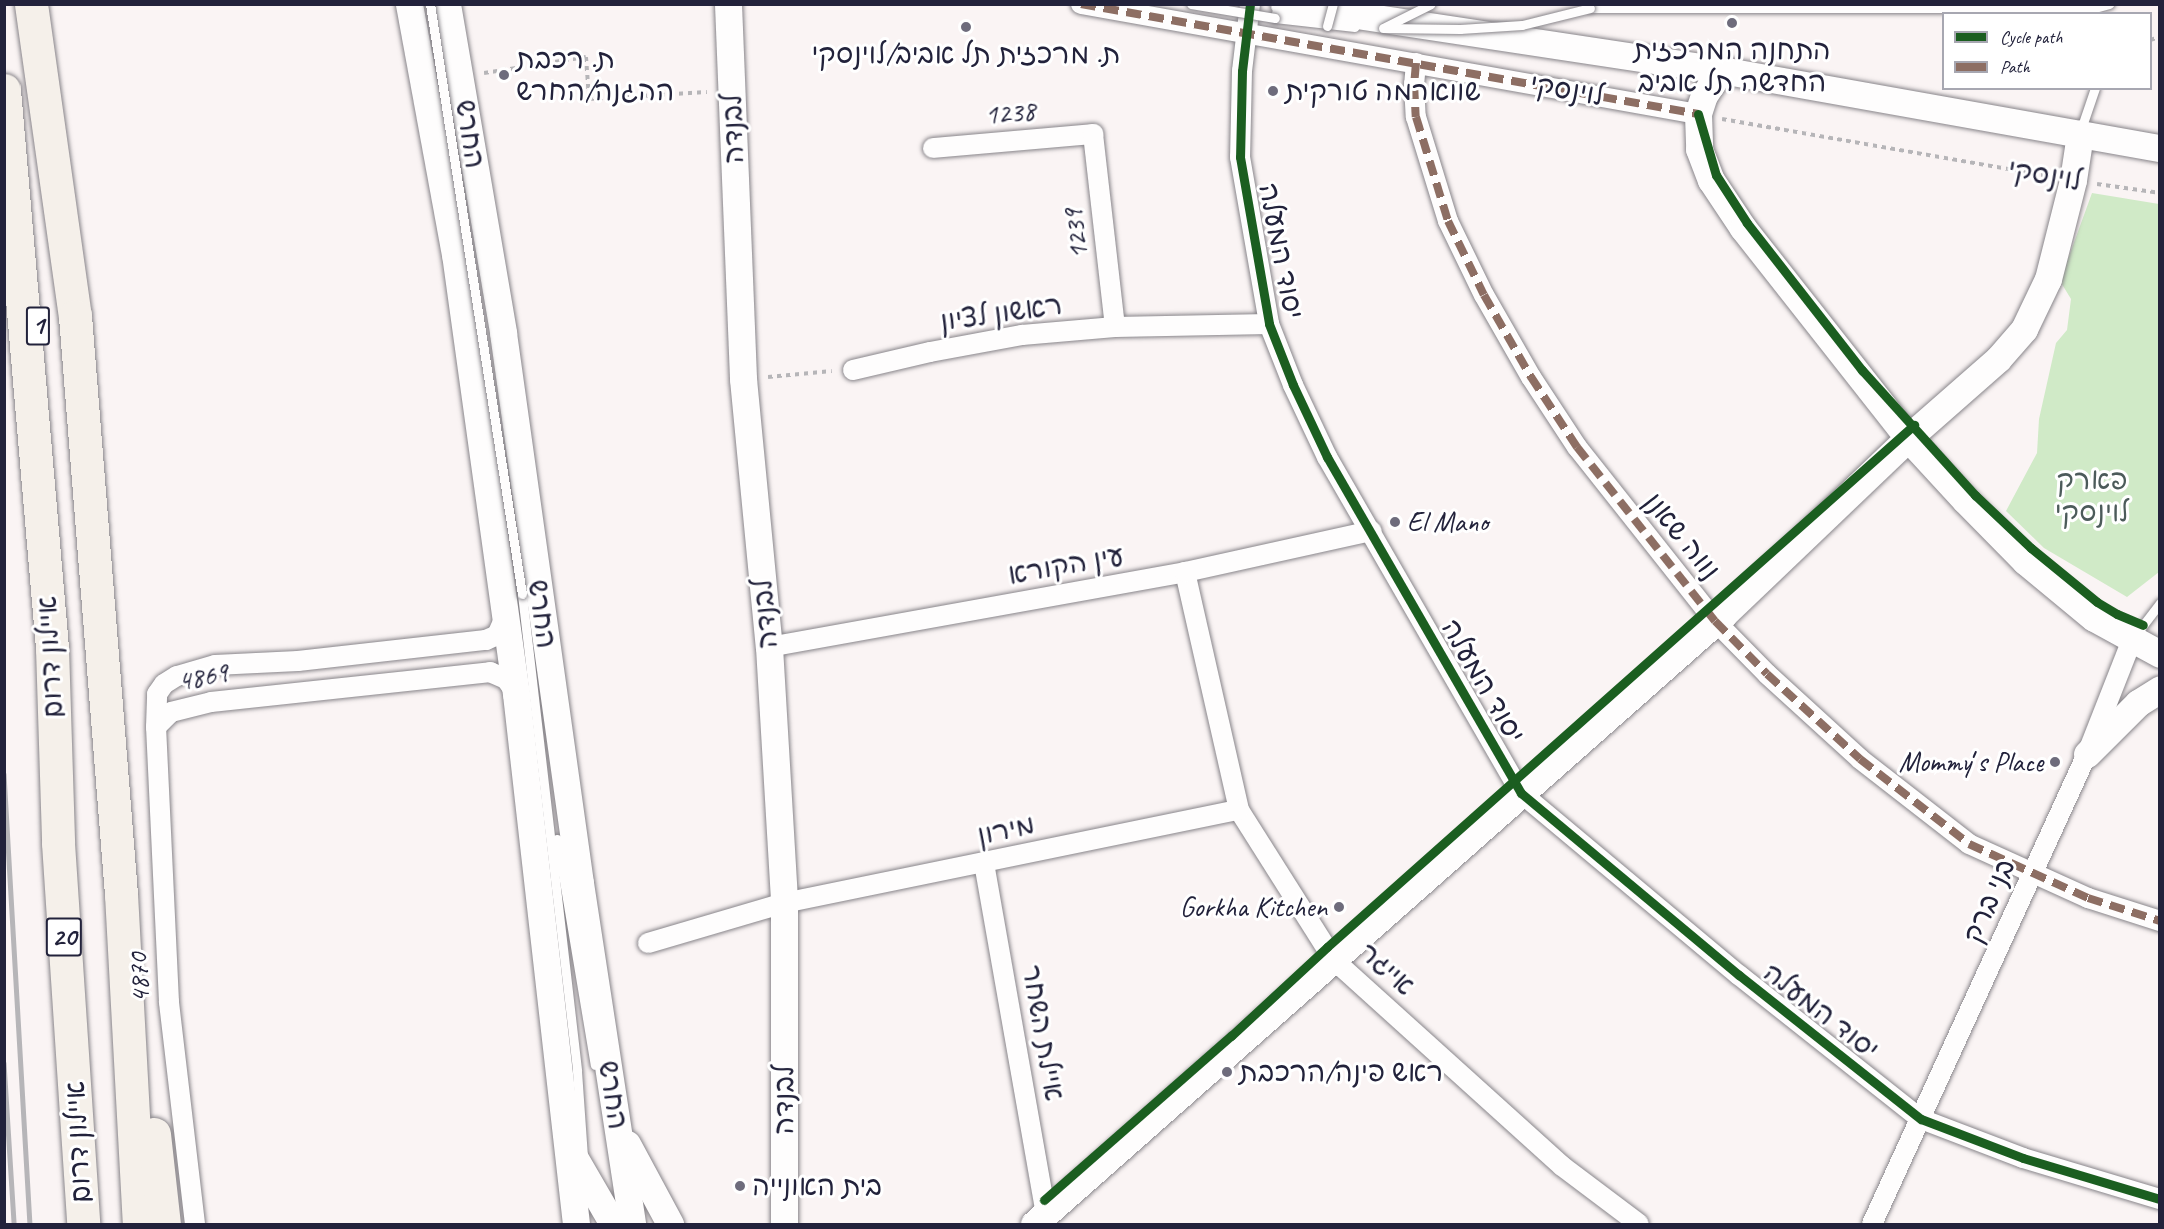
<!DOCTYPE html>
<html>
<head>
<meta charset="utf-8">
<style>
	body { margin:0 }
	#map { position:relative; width:2164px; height:1229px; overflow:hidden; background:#faf4f4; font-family:Caveat,"Playpen Sans Hebrew",sans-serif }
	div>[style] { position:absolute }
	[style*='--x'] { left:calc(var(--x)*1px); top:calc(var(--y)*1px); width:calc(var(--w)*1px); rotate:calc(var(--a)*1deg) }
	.green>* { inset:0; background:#d0eac7 }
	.path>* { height:4px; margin-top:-2px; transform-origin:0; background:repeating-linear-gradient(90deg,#b6b5b8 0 4.5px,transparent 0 9px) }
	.roads { filter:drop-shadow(0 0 2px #88858a) drop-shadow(0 0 2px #88858a) }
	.lane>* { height:9px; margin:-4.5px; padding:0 4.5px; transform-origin:4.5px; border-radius:4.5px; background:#fefdfd }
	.street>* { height:20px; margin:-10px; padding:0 10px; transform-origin:10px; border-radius:10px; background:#fefdfd }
	.secondary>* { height:27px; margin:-13.5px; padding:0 13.5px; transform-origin:13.5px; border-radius:13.5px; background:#fefdfd }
	.highway>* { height:33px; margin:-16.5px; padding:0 16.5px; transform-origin:16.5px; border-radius:16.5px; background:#f5f0ea }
	.rail>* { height:4.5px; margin:-2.25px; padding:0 2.25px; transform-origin:2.25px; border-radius:2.25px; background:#b6b5b8 }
	.bridges { filter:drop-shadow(0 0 2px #88858a) drop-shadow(0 0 2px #88858a) }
	.lane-bridge>* { height:9px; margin:-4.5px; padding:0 4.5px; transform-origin:4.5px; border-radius:4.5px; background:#fefdfd }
	.quiet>* { height:8px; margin-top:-4px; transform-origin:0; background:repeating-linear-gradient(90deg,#8d6e63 0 15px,transparent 0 23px) }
	.cycleway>* { height:9px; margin:-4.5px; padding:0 4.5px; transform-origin:4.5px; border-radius:4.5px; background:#1b5e20 }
	.dots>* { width:16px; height:16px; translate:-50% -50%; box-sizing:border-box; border:3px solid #fff; border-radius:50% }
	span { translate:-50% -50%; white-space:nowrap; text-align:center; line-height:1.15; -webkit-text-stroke:6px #fff; paint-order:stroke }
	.shield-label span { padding:2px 4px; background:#fff; border:2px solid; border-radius:4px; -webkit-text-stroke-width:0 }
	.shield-label { font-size:27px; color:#22223b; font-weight:700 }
	.poi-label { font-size:28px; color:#22223b }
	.left { translate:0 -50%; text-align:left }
	.right { translate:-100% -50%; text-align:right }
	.street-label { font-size:28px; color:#22223b }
	.park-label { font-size:28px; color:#4c5b5a }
	.frame { position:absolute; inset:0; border:6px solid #22223b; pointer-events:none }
	.legend { position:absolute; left:1942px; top:12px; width:210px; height:78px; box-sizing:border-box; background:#fff; border:2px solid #a7a7b1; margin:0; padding:8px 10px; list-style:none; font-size:18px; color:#22223b }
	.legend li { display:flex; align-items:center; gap:12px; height:30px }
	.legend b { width:30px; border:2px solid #a7a7b1 }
</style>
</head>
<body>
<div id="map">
	<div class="green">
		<div style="clip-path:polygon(2092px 193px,2159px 204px,2159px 572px,2127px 597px,2044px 548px,2006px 511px,2037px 453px,2039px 419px,2056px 343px,2067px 330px,2071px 299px,2060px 281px)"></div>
	</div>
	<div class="path">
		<div style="--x:2150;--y:40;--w:10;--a:-17"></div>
		<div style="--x:484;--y:73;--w:103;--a:-8.9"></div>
		<div style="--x:586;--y:57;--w:42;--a:85.9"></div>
		<div style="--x:589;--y:99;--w:118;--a:-3.4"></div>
		<div style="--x:1722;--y:119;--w:331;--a:9.9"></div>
		<div style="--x:2097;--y:184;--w:64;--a:8.1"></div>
		<div style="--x:768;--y:377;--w:64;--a:-5.4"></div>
	</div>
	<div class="roads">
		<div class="lane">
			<div style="--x:1590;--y:8;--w:505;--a:0"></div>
			<div style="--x:2095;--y:8;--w:15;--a:-16"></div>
			<div style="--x:1276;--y:13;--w:5;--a:101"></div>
			<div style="--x:1275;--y:18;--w:80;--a:6.5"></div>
			<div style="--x:2080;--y:132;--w:46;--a:-71.2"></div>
			<div style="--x:522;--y:594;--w:480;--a:83.4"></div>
			<div style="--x:577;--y:1071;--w:85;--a:86"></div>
			<div style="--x:2134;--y:637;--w:43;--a:-52.6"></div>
			<div style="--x:557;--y:839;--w:229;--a:80.5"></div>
		</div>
		<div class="street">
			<div style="--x:1081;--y:4;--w:627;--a:10.11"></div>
			<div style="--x:1250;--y:4;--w:67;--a:96.8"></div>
			<div style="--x:1242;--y:71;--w:86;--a:91.3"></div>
			<div style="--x:1240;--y:157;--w:169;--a:80.1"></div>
			<div style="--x:1269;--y:324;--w:66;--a:68.5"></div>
			<div style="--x:1293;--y:385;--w:80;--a:64.7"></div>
			<div style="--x:1327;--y:457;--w:388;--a:60"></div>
			<div style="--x:1521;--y:793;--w:284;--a:39.9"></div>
			<div style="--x:1739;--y:975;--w:232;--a:38.4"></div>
			<div style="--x:1921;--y:1119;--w:109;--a:20.9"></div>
			<div style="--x:2023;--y:1158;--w:143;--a:16.7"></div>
			<div style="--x:1416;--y:63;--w:21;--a:95"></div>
			<div style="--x:1414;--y:84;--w:33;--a:87"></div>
			<div style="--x:1416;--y:117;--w:109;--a:72.9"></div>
			<div style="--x:1448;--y:221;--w:82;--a:64.1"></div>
			<div style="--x:1484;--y:295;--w:95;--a:60.2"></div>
			<div style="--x:1531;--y:377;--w:84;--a:56.7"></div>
			<div style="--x:1577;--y:447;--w:222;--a:51.6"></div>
			<div style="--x:1715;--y:621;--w:74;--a:45.5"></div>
			<div style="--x:1767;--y:674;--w:126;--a:42.4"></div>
			<div style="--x:1860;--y:759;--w:138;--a:37.9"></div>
			<div style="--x:1969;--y:844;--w:131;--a:24.4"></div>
			<div style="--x:2088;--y:898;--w:76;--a:17.7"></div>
			<div style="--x:933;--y:148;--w:161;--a:-5"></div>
			<div style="--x:1093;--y:134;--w:194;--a:83.5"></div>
			<div style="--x:853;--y:370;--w:79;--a:-13.2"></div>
			<div style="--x:930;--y:352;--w:94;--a:-10.5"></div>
			<div style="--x:1022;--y:335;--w:93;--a:-4.9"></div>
			<div style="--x:1115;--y:327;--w:154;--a:-1.1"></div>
			<div style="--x:1185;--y:572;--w:244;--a:77.2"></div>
			<div style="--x:1239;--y:810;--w:178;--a:57.7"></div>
			<div style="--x:1334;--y:960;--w:307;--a:42.1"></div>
			<div style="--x:1562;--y:1166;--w:96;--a:37"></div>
			<div style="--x:769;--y:647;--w:423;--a:-10.2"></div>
			<div style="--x:1185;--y:572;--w:191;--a:-12.4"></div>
			<div style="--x:156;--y:727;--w:21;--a:-45"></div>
			<div style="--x:171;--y:712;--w:41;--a:-14"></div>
			<div style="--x:211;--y:702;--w:281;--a:-6.1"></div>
			<div style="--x:490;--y:672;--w:17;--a:24"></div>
			<div style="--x:506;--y:679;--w:16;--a:55"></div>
			<div style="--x:984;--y:863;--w:355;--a:80"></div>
			<div style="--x:648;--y:943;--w:142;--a:-16.4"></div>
			<div style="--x:784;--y:903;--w:464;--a:-11.6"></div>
			<div style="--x:195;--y:1224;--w:224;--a:-96.7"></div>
			<div style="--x:169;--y:1002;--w:275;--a:-92.7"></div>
			<div style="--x:156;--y:727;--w:33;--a:-88"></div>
			<div style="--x:157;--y:694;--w:12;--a:-55"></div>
			<div style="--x:164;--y:684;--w:15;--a:-32"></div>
			<div style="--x:177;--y:676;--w:40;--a:-16"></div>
			<div style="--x:215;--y:665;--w:83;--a:-2.8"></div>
			<div style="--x:298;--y:661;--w:189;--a:-6.4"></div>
			<div style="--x:486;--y:640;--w:12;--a:-24"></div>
			<div style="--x:497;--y:635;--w:20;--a:-66"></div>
			<div style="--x:1872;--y:1224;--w:517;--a:-65.42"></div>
			<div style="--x:2087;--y:754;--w:123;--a:-68.5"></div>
		</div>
		<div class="secondary">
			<div style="--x:409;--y:4;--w:254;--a:79.6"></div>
			<div style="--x:455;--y:254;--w:444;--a:82.1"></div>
			<div style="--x:516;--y:694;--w:533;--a:83.54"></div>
			<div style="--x:447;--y:4;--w:334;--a:80.3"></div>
			<div style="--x:503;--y:333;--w:555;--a:82.03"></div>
			<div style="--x:580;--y:883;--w:345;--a:81.3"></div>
			<div style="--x:728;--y:4;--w:375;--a:87.7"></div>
			<div style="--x:743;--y:379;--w:269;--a:84.5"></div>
			<div style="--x:769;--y:647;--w:256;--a:86.6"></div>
			<div style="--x:784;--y:903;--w:321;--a:90"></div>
			<div style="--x:1284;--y:4;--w:442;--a:8.6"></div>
			<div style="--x:1721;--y:70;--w:446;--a:10.1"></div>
			<div style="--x:1721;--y:70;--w:30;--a:124"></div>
			<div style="--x:1704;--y:95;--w:20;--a:108"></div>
			<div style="--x:1698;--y:114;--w:35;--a:88"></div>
			<div style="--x:1699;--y:149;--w:33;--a:69"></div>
			<div style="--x:1711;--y:180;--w:58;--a:56.3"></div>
			<div style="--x:1743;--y:228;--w:267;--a:51.8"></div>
			<div style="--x:1908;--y:438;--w:84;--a:47.4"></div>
			<div style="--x:1965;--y:500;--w:86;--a:45.5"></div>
			<div style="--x:2025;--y:561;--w:89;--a:39.6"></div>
			<div style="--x:2094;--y:618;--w:75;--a:28.6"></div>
			<div style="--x:2087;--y:754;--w:72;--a:-45"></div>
			<div style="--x:2138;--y:703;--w:26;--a:-32"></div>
			<div style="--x:627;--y:1144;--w:91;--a:61.7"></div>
			<div style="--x:573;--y:1155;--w:80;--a:59.9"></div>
			<div style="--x:1034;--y:1224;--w:920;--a:-41.47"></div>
			<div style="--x:1723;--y:615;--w:256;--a:-43.7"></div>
			<div style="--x:1908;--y:438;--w:120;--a:-41.3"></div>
			<div style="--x:1998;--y:359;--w:40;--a:-49"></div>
			<div style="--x:2024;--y:329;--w:55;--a:-64.4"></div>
			<div style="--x:2048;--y:279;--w:102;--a:-75.8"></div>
			<div style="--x:2073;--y:180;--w:47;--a:-81.3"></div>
		</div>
		<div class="highway">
			<div style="--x:31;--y:4;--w:315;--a:82"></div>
			<div style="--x:75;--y:316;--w:580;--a:85.45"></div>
			<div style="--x:121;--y:894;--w:330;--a:86.9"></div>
			<div style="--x:4;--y:90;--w:560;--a:85.08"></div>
			<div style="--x:52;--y:648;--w:195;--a:88.2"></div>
			<div style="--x:58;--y:843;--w:382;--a:86.2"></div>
			<div style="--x:154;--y:1134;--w:91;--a:83.7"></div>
		</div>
	</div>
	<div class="rail">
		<div style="--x:4;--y:774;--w:451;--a:86.7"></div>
		<div style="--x:4;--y:1063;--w:161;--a:86.4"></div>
	</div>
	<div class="bridges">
		<div class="lane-bridge">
			<div style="--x:430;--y:4;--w:597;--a:81.14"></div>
			<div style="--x:1191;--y:4;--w:85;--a:9.5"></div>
			<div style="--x:1327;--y:26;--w:23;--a:-75"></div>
			<div style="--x:1385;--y:27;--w:51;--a:-26.6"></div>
			<div style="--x:1383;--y:28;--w:77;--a:0.7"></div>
			<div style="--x:1460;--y:29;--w:62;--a:-3.7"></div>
			<div style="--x:1522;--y:25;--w:70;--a:-14"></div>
		</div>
	</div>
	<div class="quiet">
		<div style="--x:1081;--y:4;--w:627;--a:10.11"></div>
		<div style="--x:1416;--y:63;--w:21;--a:95"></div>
		<div style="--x:1414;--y:84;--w:33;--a:87"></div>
		<div style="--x:1416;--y:117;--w:109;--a:72.9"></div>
		<div style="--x:1448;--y:221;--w:82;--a:64.1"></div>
		<div style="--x:1484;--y:295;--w:95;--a:60.2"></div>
		<div style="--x:1531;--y:377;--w:84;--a:56.7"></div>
		<div style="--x:1577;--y:447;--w:222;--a:51.6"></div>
		<div style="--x:1715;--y:621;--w:74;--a:45.5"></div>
		<div style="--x:1767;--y:674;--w:126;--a:42.4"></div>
		<div style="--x:1860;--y:759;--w:138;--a:37.9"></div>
		<div style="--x:1969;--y:844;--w:131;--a:24.4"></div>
		<div style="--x:2088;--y:898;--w:76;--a:17.7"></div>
	</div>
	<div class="cycleway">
		<div style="--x:1250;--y:4;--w:67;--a:96.8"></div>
		<div style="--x:1242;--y:71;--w:86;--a:91.3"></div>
		<div style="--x:1240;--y:157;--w:169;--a:80.1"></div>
		<div style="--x:1269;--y:324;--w:66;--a:68.5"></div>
		<div style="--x:1293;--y:385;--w:80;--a:64.7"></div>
		<div style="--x:1327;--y:457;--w:388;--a:60"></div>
		<div style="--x:1521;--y:793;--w:284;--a:39.9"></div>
		<div style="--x:1739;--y:975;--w:232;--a:38.4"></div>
		<div style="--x:1921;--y:1119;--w:109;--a:20.9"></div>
		<div style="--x:2023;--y:1158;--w:143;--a:16.7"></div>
		<div style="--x:1698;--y:114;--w:64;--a:73.6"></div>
		<div style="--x:1716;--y:175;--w:57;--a:57.1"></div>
		<div style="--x:1747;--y:223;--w:187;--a:52"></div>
		<div style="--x:1862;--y:370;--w:169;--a:47.9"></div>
		<div style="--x:1975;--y:495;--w:77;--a:43.4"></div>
		<div style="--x:2031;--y:548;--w:85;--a:39.3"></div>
		<div style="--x:2097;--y:602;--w:23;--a:31"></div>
		<div style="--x:2117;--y:614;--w:28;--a:23"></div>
		<div style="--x:1044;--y:1200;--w:249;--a:-41.3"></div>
		<div style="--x:1231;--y:1036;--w:131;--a:-42.8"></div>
		<div style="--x:1327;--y:947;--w:786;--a:-41.65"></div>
	</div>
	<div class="dots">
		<div style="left:1732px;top:23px;background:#6e6c7c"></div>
		<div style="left:966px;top:27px;background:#6e6c7c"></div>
		<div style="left:504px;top:75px;background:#6e6c7c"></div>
		<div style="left:1273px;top:91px;background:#6e6c7c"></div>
		<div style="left:1395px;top:522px;background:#6e6c7c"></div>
		<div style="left:2055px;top:762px;background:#6e6c7c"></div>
		<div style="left:1339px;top:907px;background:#6e6c7c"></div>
		<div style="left:1227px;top:1072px;background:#6e6c7c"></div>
		<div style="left:740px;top:1186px;background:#6e6c7c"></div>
	</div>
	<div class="shield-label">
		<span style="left:38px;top:326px">1</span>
		<span style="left:64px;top:937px">20</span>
	</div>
	<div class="poi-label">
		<span style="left:1732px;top:66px">התחנה המרכזית<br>החדשה תל אביב</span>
		<span style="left:966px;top:54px">ת. מרכזית תל אביב/לוינסקי</span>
		<span class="left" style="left:516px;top:75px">ת. רכבת<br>ההגנה/החרש</span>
		<span class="left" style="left:1285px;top:91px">שווארמה טורקית</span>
		<span class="left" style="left:1407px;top:522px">El Mano</span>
		<span class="right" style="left:2043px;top:762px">Mommy׳s Place</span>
		<span class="right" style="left:1327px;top:907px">Gorkha Kitchen</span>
		<span class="left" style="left:1239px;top:1072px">ראש פינה/הרכבת</span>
		<span class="left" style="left:752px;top:1186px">בית האונייה</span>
	</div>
	<div class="street-label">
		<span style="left:1567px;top:90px;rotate:10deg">לוינסקי</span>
		<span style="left:1010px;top:113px;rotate:-5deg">1238</span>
		<span style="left:733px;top:129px;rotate:-92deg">לבנדה</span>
		<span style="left:470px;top:134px;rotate:81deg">החרש</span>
		<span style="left:2045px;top:175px;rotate:10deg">לוינסקי</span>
		<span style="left:1076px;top:234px;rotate:-97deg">1239</span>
		<span style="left:1281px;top:251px;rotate:79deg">יסוד המעלה</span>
		<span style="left:1001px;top:313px;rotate:-8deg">ראשון לציון</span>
		<span style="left:1682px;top:536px;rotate:51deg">נווה שאנן</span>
		<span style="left:1066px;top:565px;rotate:-10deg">עין הקורא</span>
		<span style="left:542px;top:614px;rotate:82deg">החרש</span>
		<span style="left:765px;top:614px;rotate:-95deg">לבנדה</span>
		<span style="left:50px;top:657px;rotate:-93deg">איילון דרום</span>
		<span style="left:203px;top:677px;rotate:-11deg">4869</span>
		<span style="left:1483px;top:681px;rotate:60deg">יסוד המעלה</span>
		<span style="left:1006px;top:830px;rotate:-12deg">מירון</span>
		<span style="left:1989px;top:901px;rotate:-66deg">בני ברק</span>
		<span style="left:1387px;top:969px;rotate:42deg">אייגר</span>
		<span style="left:139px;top:978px;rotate:-93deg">4870</span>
		<span style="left:1821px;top:1011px;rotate:38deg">יסוד המעלה</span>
		<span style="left:1043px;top:1033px;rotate:80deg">איילת השחר</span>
		<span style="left:613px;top:1095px;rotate:81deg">החרש</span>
		<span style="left:784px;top:1100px;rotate:-90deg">לבנדה</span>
		<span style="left:78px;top:1142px;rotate:-93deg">איילון דרום</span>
	</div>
	<div class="park-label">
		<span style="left:2092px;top:496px">פארק<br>לוינסקי</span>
	</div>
	<div class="frame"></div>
	<ul class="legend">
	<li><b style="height:8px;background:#1b5e20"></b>Cycle path</li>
	<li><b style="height:8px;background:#8d6e63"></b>Path</li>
	</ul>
</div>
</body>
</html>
